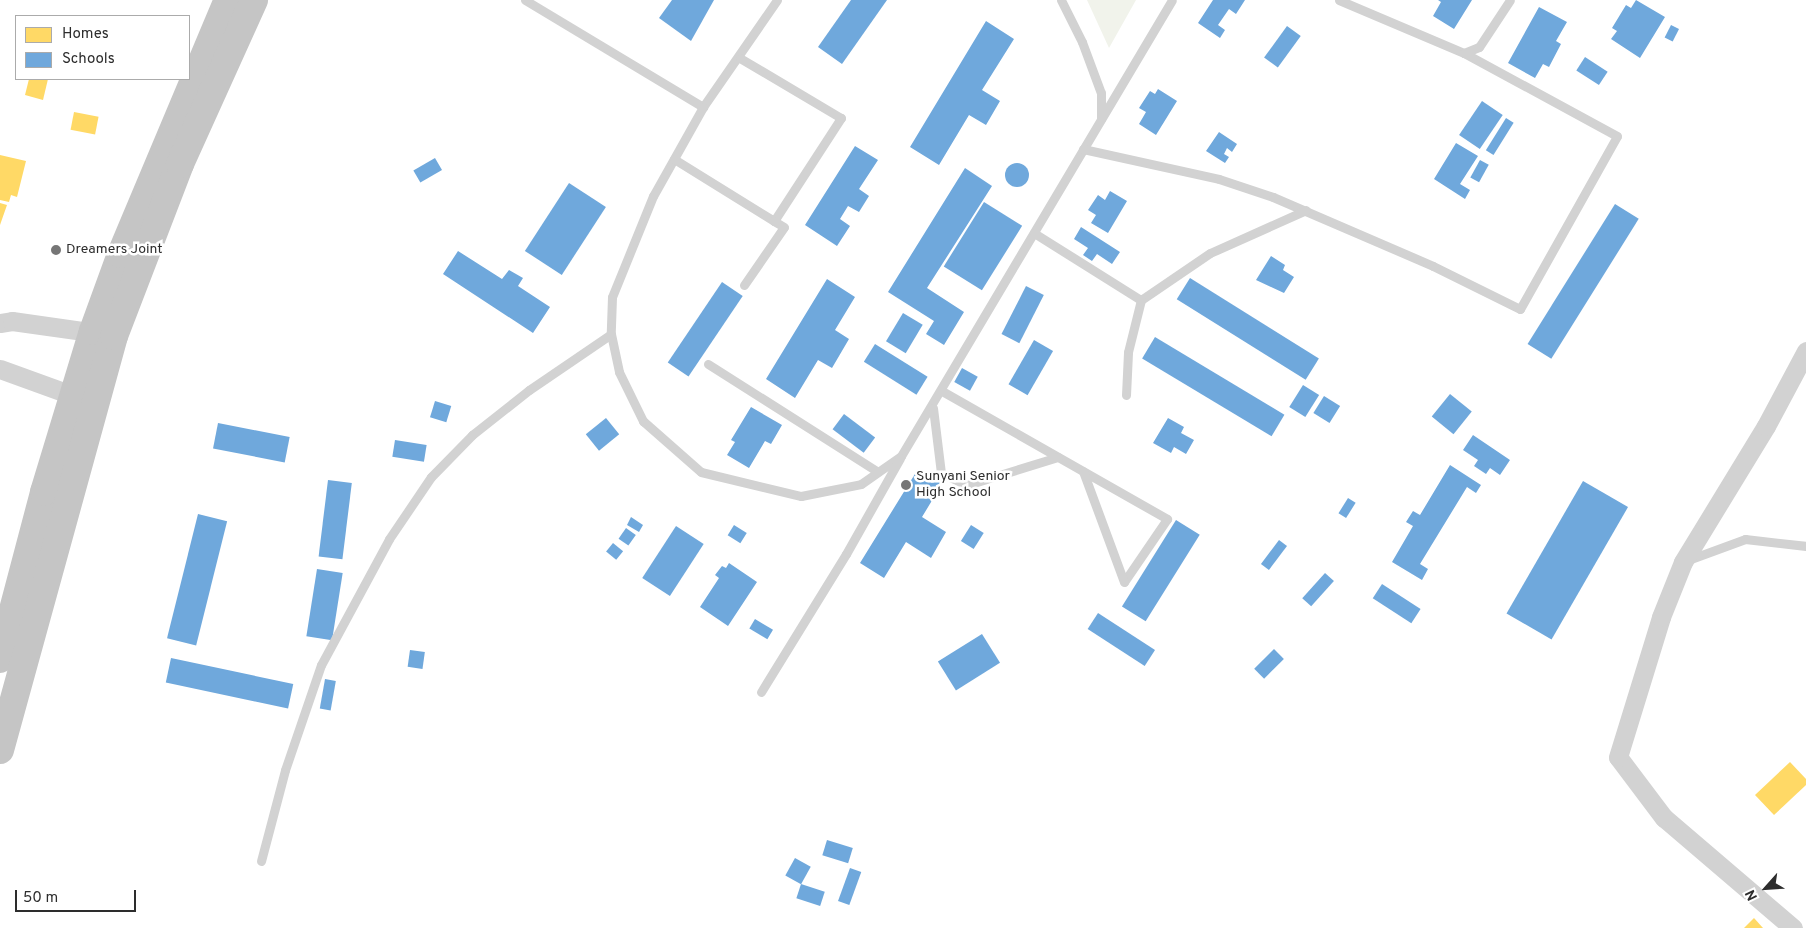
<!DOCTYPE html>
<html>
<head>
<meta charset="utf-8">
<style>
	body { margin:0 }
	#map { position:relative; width:1806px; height:928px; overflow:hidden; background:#fff; font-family:Overpass,sans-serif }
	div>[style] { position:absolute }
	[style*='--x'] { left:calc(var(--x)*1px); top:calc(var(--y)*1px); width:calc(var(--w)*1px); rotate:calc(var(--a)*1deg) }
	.green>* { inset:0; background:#f1f3eb }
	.homes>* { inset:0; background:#ffd966; transform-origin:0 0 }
	.schools>* { inset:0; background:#6fa8dc; transform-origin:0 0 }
	.round { border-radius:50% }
	.lane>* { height:9px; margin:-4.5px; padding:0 4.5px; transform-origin:4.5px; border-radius:4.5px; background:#d2d2d2 }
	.street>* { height:19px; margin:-9.5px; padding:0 9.5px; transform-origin:9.5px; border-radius:9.5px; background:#d2d2d2 }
	.primary>* { height:28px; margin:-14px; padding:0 14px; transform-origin:14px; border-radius:14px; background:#c5c5c5 }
	.dots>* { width:14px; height:14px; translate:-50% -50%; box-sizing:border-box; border:2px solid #fff; border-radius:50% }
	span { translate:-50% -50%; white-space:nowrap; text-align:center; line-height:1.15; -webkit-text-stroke:5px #fff; paint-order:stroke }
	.poi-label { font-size:14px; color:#2d2d2d }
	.left { translate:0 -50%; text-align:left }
	.legend { position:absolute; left:15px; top:15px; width:175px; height:65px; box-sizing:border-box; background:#fff; border:1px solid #ababab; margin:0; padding:6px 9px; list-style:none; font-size:15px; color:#2d2d2d }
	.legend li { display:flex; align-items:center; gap:10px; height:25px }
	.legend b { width:25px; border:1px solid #ababab }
	.north { position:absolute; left:1741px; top:863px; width:50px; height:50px; -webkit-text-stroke:4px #fff; paint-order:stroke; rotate:244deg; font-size:14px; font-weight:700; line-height:20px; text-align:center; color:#2d2d2d }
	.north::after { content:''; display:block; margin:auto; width:18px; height:22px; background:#2d2d2d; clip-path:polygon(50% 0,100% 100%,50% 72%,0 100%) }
	.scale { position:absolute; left:15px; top:890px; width:121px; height:22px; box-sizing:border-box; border:2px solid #2d2d2d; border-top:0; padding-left:6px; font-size:15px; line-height:18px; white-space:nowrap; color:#2d2d2d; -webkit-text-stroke:4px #fff; paint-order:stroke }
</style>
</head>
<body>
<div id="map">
	<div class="green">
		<div style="clip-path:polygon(1087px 0,1136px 0,1109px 48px)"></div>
	</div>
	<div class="homes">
		<div style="clip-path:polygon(29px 79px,48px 79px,43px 100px,25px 95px)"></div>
		<div style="left:74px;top:112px;width:25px;height:18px;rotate:11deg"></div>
		<div style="clip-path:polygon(0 155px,26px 161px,17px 197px,11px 195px,9px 202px,0 200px)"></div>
		<div style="clip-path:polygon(0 203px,7px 205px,0 225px)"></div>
		<div style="clip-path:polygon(1790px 762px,1806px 779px,1806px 785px,1774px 815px,1755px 795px)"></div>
		<div style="clip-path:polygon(1754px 918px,1763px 928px,1744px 928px)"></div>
	</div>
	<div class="schools">
		<div style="clip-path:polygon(672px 0,714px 0,691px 41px,659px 18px)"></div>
		<div style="clip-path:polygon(851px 0,887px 0,842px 64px,818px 47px)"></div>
		<div style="clip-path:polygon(1213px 0,1245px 0,1236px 14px,1229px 9px,1218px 25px,1225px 30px,1220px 38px,1198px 23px)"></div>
		<div style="clip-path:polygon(1438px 0,1472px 0,1454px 29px,1433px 16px,1441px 2px)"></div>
		<div style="clip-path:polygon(1636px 0,1665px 17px,1640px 58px,1611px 39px,1617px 31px,1612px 28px,1626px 5px,1631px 8px)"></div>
		<div style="clip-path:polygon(1539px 7px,1567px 22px,1556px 41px,1561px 44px,1549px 67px,1543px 64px,1535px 78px,1508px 63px)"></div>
		<div style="clip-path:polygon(986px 21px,1014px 39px,982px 90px,1000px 101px,986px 125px,969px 115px,939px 165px,910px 147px)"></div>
		<div style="left:1671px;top:25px;width:9px;height:14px;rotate:27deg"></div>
		<div style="left:1287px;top:26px;width:17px;height:39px;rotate:36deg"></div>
		<div style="left:1585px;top:57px;width:27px;height:16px;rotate:33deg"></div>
		<div style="clip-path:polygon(1158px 89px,1177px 101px,1156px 135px,1139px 124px,1146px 112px,1139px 108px,1150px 91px,1155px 94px)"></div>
		<div style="left:1482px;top:101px;width:25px;height:41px;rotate:34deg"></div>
		<div style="left:1506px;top:118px;width:9px;height:38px;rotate:32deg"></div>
		<div style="clip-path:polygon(1219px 132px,1237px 144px,1232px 152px,1227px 148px,1224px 154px,1229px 157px,1225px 163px,1206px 151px)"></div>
		<div style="clip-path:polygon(1456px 143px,1478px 156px,1460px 184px,1470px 190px,1465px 199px,1434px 179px)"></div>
		<div style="clip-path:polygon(855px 146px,878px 160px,859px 189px,869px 196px,859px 212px,848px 206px,840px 219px,850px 226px,837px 246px,805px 225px)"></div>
		<div style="left:435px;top:158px;width:14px;height:25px;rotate:60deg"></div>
		<div style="left:1480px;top:160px;width:10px;height:20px;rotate:29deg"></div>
		<div class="round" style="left:1005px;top:163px;width:24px;height:24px"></div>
		<div style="clip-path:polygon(965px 168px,992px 186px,927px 288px,964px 312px,944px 345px,926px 334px,934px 321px,888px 292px)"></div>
		<div style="left:569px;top:183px;width:44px;height:81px;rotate:33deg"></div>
		<div style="clip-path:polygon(1110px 191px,1127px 201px,1108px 233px,1091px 223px,1096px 215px,1088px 210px,1098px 195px,1105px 200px)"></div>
		<div style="left:984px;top:202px;width:45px;height:76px;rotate:32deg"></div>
		<div style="left:1615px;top:204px;width:28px;height:165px;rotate:32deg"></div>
		<div style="clip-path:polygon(1081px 227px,1120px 252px,1112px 264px,1097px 254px,1092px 261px,1083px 255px,1088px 248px,1074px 239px)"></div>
		<div style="clip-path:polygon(458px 251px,502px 279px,509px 270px,523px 278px,518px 286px,550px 307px,533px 333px,443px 274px)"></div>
		<div style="clip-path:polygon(1271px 256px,1285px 265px,1283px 270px,1294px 277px,1284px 293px,1256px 280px)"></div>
		<div style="left:1190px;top:278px;width:152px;height:25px;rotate:32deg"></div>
		<div style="clip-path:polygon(827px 279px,855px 297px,835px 330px,849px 339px,832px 368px,818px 360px,795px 398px,766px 379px)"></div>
		<div style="left:722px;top:282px;width:25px;height:97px;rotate:34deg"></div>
		<div style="left:1026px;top:286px;width:20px;height:54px;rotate:27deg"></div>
		<div style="left:903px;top:313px;width:23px;height:33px;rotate:31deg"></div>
		<div style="left:1155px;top:337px;width:151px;height:25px;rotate:31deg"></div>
		<div style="left:1034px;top:340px;width:22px;height:51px;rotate:30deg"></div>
		<div style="left:875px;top:344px;width:62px;height:21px;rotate:32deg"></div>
		<div style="left:962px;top:368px;width:18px;height:16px;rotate:29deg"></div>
		<div style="left:1303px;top:385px;width:19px;height:26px;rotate:32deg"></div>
		<div style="left:1450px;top:394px;width:28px;height:29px;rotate:39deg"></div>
		<div style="left:1324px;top:396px;width:19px;height:20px;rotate:32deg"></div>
		<div style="left:435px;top:401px;width:17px;height:17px;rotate:17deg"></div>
		<div style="clip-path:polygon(751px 407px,782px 425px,771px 444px,765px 441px,749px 468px,727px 455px,735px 442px,731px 440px)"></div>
		<div style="left:844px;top:414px;width:39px;height:19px;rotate:37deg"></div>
		<div style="left:606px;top:418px;width:21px;height:26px;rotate:51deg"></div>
		<div style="clip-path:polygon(1168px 418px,1184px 427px,1181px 433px,1194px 440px,1186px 454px,1174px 447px,1171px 453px,1153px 443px)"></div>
		<div style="left:218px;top:423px;width:73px;height:26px;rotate:11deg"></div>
		<div style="clip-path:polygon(1473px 435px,1510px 460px,1500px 475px,1490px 468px,1486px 474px,1474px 466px,1478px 460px,1463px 450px)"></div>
		<div style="left:395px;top:440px;width:32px;height:17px;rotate:9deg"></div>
		<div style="clip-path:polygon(1450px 465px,1481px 485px,1476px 493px,1467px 487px,1420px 564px,1428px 569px,1422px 580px,1392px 562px,1413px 526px,1406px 522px,1413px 511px,1420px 515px)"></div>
		<div style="clip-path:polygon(918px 469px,942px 484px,922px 517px,946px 532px,931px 558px,906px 542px,884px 578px,860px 563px)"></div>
		<div style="left:328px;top:480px;width:24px;height:77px;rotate:7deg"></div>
		<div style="left:1583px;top:481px;width:52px;height:153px;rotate:30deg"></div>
		<div style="left:1348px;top:498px;width:9px;height:18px;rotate:32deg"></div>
		<div style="left:198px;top:514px;width:30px;height:128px;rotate:14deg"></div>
		<div style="clip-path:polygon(631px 517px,643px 525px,639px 532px,627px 525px)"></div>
		<div style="left:1176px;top:520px;width:28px;height:102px;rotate:32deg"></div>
		<div style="left:734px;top:525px;width:15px;height:12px;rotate:32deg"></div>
		<div style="left:971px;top:525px;width:15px;height:19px;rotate:32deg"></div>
		<div style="left:676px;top:526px;width:33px;height:62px;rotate:33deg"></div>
		<div style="left:626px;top:528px;width:12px;height:13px;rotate:35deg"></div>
		<div style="left:1279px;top:540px;width:10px;height:30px;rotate:37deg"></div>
		<div style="left:613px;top:543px;width:13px;height:11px;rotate:39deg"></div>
		<div style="clip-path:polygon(729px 563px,757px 582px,728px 626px,700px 607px,719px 578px,715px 575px,722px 566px,726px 568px)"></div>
		<div style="left:317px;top:569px;width:26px;height:68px;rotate:9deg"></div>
		<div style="left:1325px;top:573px;width:12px;height:34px;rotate:42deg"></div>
		<div style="left:1382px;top:584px;width:46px;height:17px;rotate:33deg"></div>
		<div style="left:1098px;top:613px;width:68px;height:19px;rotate:33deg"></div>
		<div style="left:755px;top:619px;width:21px;height:11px;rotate:31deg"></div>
		<div style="left:982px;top:634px;width:34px;height:52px;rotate:58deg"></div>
		<div style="left:1274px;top:649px;width:14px;height:28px;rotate:45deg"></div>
		<div style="left:410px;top:650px;width:15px;height:17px;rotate:8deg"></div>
		<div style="left:171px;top:658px;width:125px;height:25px;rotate:12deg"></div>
		<div style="left:325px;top:679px;width:11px;height:30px;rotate:10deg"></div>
		<div style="left:827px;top:840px;width:27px;height:16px;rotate:17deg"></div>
		<div style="left:795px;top:858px;width:18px;height:20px;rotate:29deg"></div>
		<div style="left:850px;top:868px;width:12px;height:35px;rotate:20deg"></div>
		<div style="left:801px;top:884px;width:25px;height:15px;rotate:18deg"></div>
	</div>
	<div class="lane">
		<div style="--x:525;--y:0;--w:208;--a:31"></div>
		<div style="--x:777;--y:0;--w:130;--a:124.7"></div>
		<div style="--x:703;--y:107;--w:102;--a:119.3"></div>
		<div style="--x:653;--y:196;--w:109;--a:112.1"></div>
		<div style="--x:612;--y:297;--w:37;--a:92"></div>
		<div style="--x:611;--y:334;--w:39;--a:78"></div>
		<div style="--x:619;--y:372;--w:55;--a:63.9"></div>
		<div style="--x:643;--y:421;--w:77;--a:41.3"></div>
		<div style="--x:701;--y:472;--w:103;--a:13.5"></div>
		<div style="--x:801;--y:496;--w:61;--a:-11.3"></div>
		<div style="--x:861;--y:484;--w:49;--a:-35"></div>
		<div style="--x:901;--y:456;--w:530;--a:-59.28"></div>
		<div style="--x:1061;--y:0;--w:47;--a:63.4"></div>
		<div style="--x:1082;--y:42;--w:54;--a:69.6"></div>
		<div style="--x:1101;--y:93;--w:26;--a:90"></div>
		<div style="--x:1339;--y:0;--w:136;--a:23"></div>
		<div style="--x:1464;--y:53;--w:16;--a:-22"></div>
		<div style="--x:1479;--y:47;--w:56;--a:-56.6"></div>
		<div style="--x:1083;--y:149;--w:139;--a:12.4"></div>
		<div style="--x:1219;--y:179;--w:57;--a:18.4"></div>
		<div style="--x:1273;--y:197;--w:174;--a:23.3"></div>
		<div style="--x:1433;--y:266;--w:97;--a:26.3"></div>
		<div style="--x:1520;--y:309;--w:198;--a:-60.7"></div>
		<div style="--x:1617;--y:136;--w:174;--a:-151.5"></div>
		<div style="--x:674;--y:159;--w:118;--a:31.8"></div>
		<div style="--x:774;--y:221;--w:123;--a:-57"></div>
		<div style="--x:841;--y:118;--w:117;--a:-149.3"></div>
		<div style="--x:1034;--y:233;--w:126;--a:32.1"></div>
		<div style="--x:1141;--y:300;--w:83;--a:-34.3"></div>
		<div style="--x:1210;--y:253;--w:105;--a:-24.1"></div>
		<div style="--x:744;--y:285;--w:70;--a:-55.4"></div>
		<div style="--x:784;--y:227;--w:12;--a:-149"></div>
		<div style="--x:708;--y:364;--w:201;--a:32.4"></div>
		<div style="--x:942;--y:391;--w:259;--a:29.6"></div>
		<div style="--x:1167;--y:519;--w:76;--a:124.3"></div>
		<div style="--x:1124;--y:582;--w:118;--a:-110.3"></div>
		<div style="--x:1126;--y:395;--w:43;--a:-87.3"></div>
		<div style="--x:1128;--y:352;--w:54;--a:-76"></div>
		<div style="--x:933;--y:408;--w:65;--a:83"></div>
		<div style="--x:941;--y:473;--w:29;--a:25"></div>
		<div style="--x:967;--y:485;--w:95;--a:-17.1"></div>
		<div style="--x:1688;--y:560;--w:61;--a:-20.2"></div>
		<div style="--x:1745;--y:539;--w:61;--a:6.5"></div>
		<div style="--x:761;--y:692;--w:162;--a:-58.4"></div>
		<div style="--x:846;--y:554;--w:110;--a:-60.6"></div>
		<div style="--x:261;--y:861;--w:94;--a:-75.2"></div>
		<div style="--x:285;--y:770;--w:111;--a:-71.1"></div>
		<div style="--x:321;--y:665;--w:143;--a:-61.6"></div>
		<div style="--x:389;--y:539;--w:75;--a:-55.9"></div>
		<div style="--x:431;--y:477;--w:59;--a:-45.7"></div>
		<div style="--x:472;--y:435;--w:73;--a:-38.3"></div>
		<div style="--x:529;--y:390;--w:99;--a:-34.3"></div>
	</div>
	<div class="street">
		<div style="--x:0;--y:323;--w:12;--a:-9"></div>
		<div style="--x:12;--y:321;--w:92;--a:8.1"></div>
		<div style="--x:0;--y:369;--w:77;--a:19.9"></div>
		<div style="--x:1793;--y:928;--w:170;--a:-139.5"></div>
		<div style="--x:1664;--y:818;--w:76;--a:-127"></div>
		<div style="--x:1618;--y:757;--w:146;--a:-72.9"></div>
		<div style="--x:1661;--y:617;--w:59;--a:-68.2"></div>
		<div style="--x:1683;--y:562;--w:159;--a:-58.6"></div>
		<div style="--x:1766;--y:426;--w:85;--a:-61.9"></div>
	</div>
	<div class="primary">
		<div style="--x:0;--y:659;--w:173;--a:-75.2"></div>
		<div style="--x:44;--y:492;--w:168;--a:-73.1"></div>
		<div style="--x:93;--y:331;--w:82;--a:-70"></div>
		<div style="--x:121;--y:254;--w:276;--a:-67.2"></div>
		<div style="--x:0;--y:750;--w:429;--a:-74.6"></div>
		<div style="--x:114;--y:336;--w:184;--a:-69"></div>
		<div style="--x:180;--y:164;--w:180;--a:-65.7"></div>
	</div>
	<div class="dots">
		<div style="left:56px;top:250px;background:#767676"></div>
		<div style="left:906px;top:485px;background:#767676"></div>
	</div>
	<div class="poi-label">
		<span class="left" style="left:66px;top:250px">Dreamers Joint</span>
		<span class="left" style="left:916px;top:485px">Sunyani Senior<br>High School</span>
	</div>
	<ul class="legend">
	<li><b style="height:14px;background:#ffd966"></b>Homes</li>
	<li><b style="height:14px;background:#6fa8dc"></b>Schools</li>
	</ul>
	<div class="north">N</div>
	<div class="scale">50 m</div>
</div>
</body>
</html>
